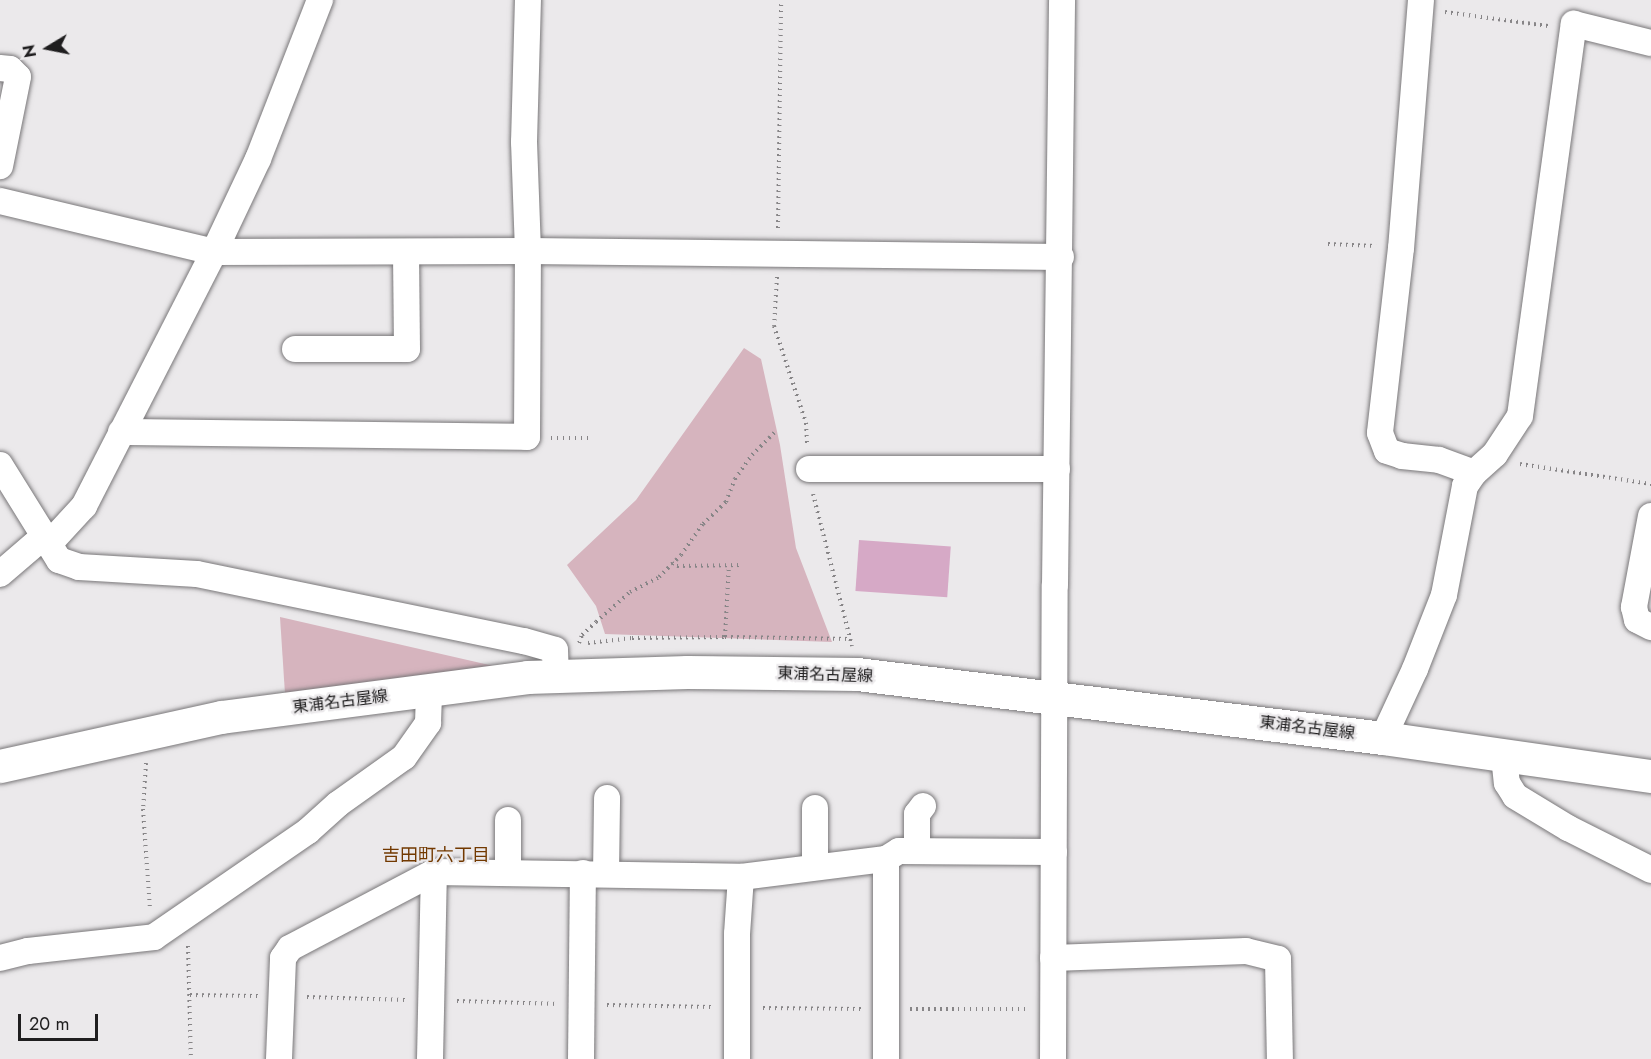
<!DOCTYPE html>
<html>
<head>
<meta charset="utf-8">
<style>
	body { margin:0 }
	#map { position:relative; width:1651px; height:1059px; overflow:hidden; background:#ebe9eb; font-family:Jost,"Noto Sans JP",sans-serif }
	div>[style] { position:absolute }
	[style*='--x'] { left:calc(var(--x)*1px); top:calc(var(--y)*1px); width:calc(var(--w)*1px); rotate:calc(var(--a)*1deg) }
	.green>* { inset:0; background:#d6b4be }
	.building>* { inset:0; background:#d6a9c6; transform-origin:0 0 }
	.path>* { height:4px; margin-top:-2px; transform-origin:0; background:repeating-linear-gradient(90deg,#878587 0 1.5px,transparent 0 6px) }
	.roads { filter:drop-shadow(0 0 2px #797779) drop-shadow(0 0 2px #797779) }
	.minor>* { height:26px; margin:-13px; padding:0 13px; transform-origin:13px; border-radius:13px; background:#fff }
	.major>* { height:33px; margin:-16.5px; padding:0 16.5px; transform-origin:16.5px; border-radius:16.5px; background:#fff }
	span { translate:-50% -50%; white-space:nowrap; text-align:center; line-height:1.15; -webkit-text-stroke:4.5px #ebe9eb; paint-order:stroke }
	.street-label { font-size:16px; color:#1f1e1f }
	.neighbourhood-label { font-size:18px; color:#723900 }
	.north { position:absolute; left:18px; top:18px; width:60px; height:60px; -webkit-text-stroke:4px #ebe9eb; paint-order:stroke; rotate:260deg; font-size:16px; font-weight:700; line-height:24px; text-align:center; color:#1f1e1f }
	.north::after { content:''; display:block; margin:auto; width:21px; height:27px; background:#1f1e1f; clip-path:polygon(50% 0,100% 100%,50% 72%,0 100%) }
	.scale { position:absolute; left:18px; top:1014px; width:80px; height:27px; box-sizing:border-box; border:3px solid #1f1e1f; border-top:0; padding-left:8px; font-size:18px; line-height:21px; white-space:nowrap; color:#1f1e1f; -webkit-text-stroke:4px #ebe9eb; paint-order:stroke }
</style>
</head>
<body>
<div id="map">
	<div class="green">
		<div style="clip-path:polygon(744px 348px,761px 359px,780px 445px,796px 548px,832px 642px,605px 634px,596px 606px,567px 565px,636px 500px)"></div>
		<div style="clip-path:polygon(280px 617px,515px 671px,285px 694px)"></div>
	</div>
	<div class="building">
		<div style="left:859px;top:540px;width:92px;height:51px;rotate:4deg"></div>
	</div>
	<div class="path">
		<div style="--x:1445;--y:12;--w:104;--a:7.7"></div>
		<div style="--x:778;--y:228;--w:228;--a:-89.2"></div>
		<div style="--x:1328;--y:244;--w:48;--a:2.4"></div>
		<div style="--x:777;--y:277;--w:49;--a:93.5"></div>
		<div style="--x:774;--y:326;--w:102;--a:71.7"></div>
		<div style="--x:806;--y:423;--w:22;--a:87"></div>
		<div style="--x:551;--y:438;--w:42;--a:0"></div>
		<div style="--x:1520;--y:464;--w:133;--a:8.7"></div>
		<div style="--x:813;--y:494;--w:157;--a:75.6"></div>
		<div style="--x:672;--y:563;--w:6;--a:31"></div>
		<div style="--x:677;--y:566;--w:65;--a:-0.9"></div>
		<div style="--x:725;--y:637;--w:72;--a:-86.8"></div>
		<div style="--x:579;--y:643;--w:9;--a:-69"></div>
		<div style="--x:582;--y:635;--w:19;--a:-43"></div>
		<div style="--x:596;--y:622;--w:45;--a:-41.4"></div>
		<div style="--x:630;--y:592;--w:33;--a:-27"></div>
		<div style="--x:659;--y:577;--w:31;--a:-45"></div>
		<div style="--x:681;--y:555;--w:38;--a:-55"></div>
		<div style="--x:703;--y:524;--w:32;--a:-44"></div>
		<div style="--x:726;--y:502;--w:25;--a:-69"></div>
		<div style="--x:735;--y:479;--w:29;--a:-55"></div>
		<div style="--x:752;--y:455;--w:34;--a:-45"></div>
		<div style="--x:588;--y:643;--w:44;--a:-6.5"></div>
		<div style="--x:632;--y:638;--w:93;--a:-0.6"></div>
		<div style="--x:725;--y:637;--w:126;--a:0.9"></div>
		<div style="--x:146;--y:763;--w:46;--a:93.7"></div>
		<div style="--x:143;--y:809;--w:99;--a:86"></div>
		<div style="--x:188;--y:946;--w:113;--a:88.5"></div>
		<div style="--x:190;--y:995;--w:68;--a:0.8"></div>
		<div style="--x:307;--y:997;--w:98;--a:1.8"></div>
		<div style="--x:457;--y:1001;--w:101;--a:1.7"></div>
		<div style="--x:607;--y:1005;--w:104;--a:1.1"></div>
		<div style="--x:763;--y:1008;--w:98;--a:0.6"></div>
		<div style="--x:910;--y:1009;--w:119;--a:0"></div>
	</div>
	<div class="roads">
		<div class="minor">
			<div style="--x:1421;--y:0;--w:249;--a:94.6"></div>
			<div style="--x:1401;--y:248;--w:186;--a:96.5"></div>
			<div style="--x:1380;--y:433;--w:19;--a:69"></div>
			<div style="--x:1387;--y:451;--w:16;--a:18"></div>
			<div style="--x:1402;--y:456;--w:37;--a:6"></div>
			<div style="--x:1439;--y:460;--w:37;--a:20"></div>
			<div style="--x:0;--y:68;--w:10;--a:6"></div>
			<div style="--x:10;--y:69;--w:11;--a:45"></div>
			<div style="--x:18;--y:77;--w:91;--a:101.4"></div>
			<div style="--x:0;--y:201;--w:220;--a:13.4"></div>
			<div style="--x:214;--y:252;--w:314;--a:-0.2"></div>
			<div style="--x:528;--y:251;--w:533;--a:0.64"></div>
			<div style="--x:295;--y:349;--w:112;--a:0"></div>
			<div style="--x:407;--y:349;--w:97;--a:-90.6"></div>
			<div style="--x:121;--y:432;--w:406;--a:0.7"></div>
			<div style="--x:527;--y:437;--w:186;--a:-89.7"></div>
			<div style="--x:528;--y:251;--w:109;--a:-92.1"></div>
			<div style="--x:524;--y:142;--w:142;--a:-88.4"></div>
			<div style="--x:0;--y:465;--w:112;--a:58.2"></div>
			<div style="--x:59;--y:560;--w:21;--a:19"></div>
			<div style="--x:79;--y:567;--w:118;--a:3.4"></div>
			<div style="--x:197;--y:574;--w:334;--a:11.6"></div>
			<div style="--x:524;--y:641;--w:32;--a:16"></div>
			<div style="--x:555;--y:650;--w:26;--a:88"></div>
			<div style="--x:809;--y:469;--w:248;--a:0"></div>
			<div style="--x:1651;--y:516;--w:93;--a:100.6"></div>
			<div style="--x:1634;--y:607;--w:13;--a:77"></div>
			<div style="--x:1637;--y:620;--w:16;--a:27"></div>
			<div style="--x:49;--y:544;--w:52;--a:-47.4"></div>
			<div style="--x:84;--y:506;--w:285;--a:-62.9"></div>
			<div style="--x:214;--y:252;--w:103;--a:-64.7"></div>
			<div style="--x:258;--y:159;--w:171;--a:-68.7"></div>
			<div style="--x:0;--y:574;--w:57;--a:-40.7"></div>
			<div style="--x:1383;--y:738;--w:76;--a:-65.1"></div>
			<div style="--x:1415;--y:669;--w:79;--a:-68.6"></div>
			<div style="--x:1444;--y:595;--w:111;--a:-79.1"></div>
			<div style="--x:1465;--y:486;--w:16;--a:-55"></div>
			<div style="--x:1474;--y:473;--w:28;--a:-42"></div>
			<div style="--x:1495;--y:454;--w:45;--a:-56.7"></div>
			<div style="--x:1520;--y:416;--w:396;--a:-82.2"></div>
			<div style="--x:1574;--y:24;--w:79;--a:13.9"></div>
			<div style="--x:1504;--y:756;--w:27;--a:84"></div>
			<div style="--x:1507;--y:783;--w:15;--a:58"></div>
			<div style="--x:1515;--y:796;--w:62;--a:31.1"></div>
			<div style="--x:1568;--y:828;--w:93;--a:26.8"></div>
			<div style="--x:815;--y:808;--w:59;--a:90"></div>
			<div style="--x:917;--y:850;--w:36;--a:-90"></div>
			<div style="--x:917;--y:814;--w:10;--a:-53"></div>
			<div style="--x:508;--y:872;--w:52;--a:-90"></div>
			<div style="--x:606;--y:874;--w:76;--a:-89.2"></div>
			<div style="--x:0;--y:958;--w:29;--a:-14"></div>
			<div style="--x:28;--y:951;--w:127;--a:-6.3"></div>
			<div style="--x:154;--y:937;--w:187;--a:-34.5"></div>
			<div style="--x:308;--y:831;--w:40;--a:-42"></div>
			<div style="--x:338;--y:804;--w:81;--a:-35.5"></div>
			<div style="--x:404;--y:757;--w:42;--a:-54.8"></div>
			<div style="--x:428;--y:723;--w:33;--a:-88"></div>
			<div style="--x:1053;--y:958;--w:193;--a:-2.1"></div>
			<div style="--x:1246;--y:951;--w:33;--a:14"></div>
			<div style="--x:1278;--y:959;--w:100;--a:88.9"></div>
			<div style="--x:279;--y:1059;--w:101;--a:-87.7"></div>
			<div style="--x:283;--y:958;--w:12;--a:-55"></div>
			<div style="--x:290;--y:948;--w:163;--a:-27.8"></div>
			<div style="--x:434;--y:872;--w:307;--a:0.9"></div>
			<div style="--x:741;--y:877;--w:146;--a:-7.1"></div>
			<div style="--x:886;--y:859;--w:15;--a:-32"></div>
			<div style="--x:899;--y:851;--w:155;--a:0.4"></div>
			<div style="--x:430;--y:1059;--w:187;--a:-88.8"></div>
			<div style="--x:581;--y:1059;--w:186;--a:-89.4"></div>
			<div style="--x:737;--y:1059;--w:125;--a:-90"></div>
			<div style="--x:737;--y:934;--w:57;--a:-86"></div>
			<div style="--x:886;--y:1059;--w:200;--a:-90"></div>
			<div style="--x:1053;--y:1059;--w:474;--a:-89.8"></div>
			<div style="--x:1055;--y:585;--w:585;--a:-89.31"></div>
		</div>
		<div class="major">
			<div style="--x:0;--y:766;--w:226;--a:-12.5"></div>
			<div style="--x:221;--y:717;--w:309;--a:-7.4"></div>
			<div style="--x:527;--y:677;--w:160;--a:-1.8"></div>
			<div style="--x:687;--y:672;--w:170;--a:0.7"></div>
			<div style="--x:857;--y:674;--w:530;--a:6.94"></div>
			<div style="--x:1383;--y:738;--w:271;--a:8.1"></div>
		</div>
	</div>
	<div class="street-label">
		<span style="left:825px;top:675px;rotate:2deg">東浦名古屋線</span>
		<span style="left:340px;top:702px;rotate:-7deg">東浦名古屋線</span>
		<span style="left:1307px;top:728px;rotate:7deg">東浦名古屋線</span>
	</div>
	<div class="neighbourhood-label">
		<span style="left:436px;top:855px">吉田町六丁目</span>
	</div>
	<div class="north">N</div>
	<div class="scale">20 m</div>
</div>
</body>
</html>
